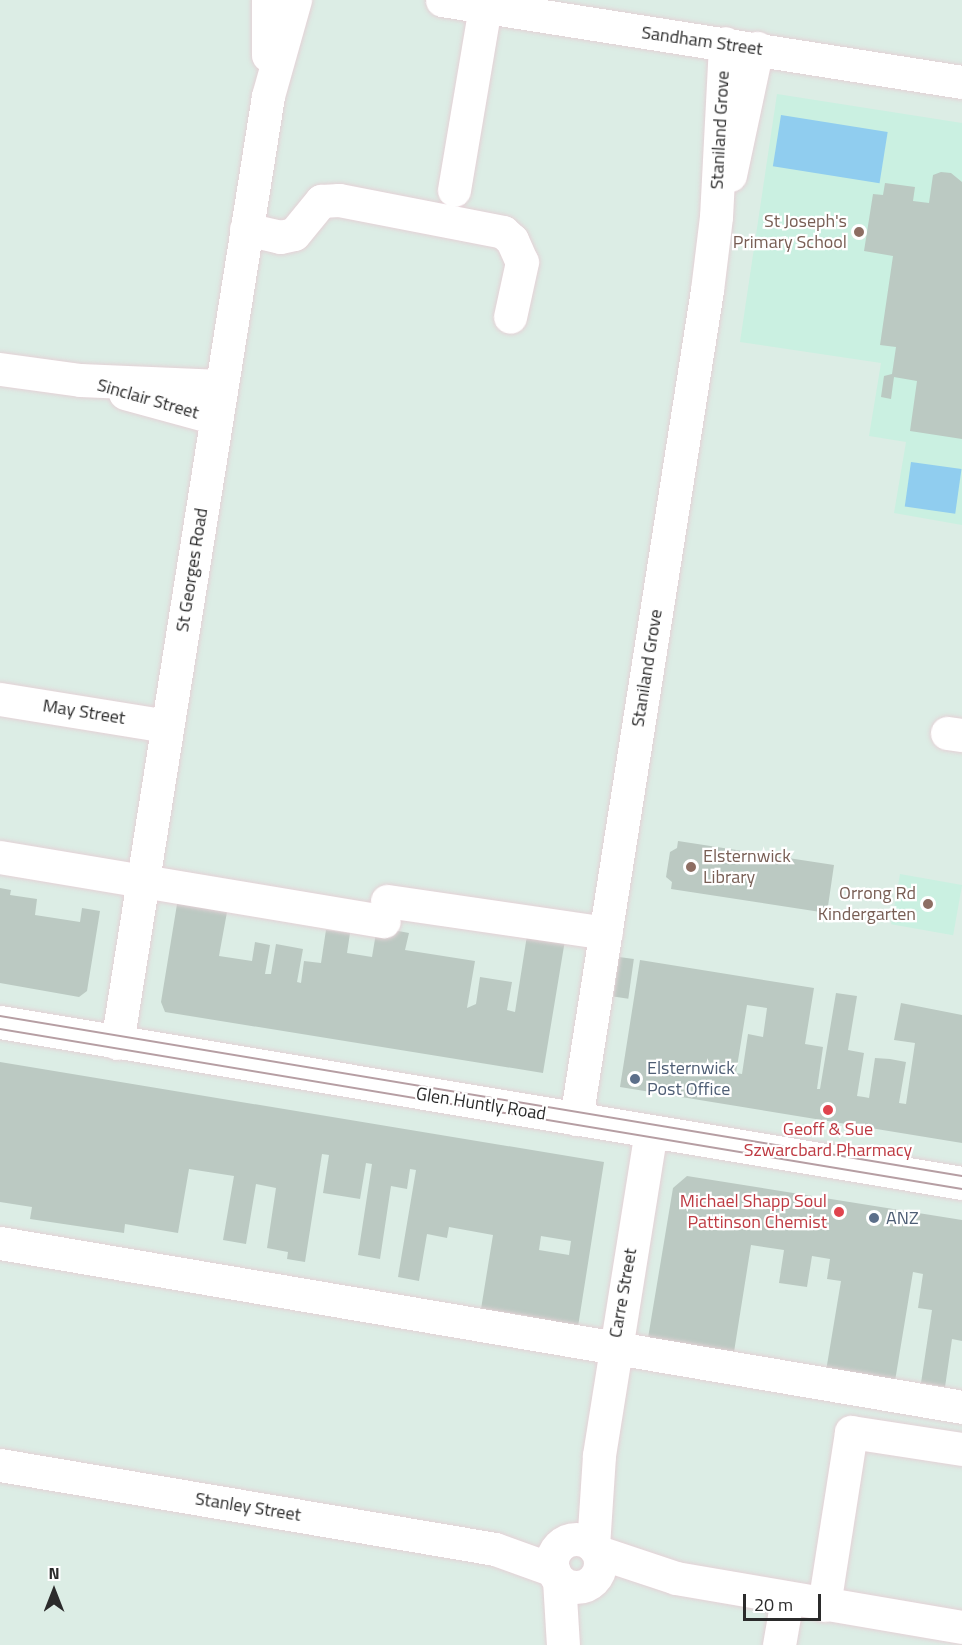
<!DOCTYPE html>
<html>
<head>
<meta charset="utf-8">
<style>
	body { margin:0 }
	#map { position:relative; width:962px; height:1645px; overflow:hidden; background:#dcede5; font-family:"Titillium Web",sans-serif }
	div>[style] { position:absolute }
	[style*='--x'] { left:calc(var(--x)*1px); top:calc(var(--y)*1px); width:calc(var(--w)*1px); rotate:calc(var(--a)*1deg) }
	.education>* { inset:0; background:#caf0e1; transform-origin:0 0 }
	.pitch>* { inset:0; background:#90cdef; transform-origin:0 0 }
	.building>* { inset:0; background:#bbc9c2; transform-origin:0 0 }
	.roads { filter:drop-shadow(0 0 2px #e4d1d6) drop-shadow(0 0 2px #e4d1d6) }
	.minor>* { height:33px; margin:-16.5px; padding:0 16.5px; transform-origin:16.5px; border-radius:16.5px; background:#fff }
	.minor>.ring { margin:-16.5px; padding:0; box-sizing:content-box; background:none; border:33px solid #fff; border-radius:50% }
	.tram>* { height:1.5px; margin:-0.75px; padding:0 0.75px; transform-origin:0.75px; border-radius:0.75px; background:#b69ea3 }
	.dots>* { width:16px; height:16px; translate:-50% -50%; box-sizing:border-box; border:3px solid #fff; border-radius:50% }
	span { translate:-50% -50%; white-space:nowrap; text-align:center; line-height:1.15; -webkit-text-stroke:4.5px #fff; paint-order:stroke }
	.street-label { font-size:18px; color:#2b2b2b }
	.education-label { font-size:18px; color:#785e54 }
	.right { translate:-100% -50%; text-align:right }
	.left { translate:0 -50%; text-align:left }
	.service-label { font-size:18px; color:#4e5e75 }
	.health-label { font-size:18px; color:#be3a42 }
	.north { position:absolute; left:24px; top:1561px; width:60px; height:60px; -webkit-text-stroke:4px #fff; paint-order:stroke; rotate:0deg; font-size:16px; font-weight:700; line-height:24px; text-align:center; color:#2b2b2b }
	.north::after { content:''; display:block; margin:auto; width:21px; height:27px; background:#2b2b2b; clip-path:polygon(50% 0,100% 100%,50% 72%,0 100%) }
	.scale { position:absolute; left:743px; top:1594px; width:78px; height:27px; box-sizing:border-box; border:3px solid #2b2b2b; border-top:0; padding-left:8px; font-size:18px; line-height:21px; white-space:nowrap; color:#2b2b2b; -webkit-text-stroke:4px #fff; paint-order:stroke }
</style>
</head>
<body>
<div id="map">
	<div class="education">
		<div style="clip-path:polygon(777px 94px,962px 123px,962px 525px,894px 513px,906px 442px,869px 436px,881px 363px,740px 342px)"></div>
		<div style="left:900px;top:874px;width:63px;height:51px;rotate:10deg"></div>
	</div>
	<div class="pitch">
		<div style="left:781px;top:115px;width:108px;height:52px;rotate:9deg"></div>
		<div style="left:911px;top:462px;width:51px;height:45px;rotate:8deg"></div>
	</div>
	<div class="building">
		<div style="clip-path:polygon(941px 172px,951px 173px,962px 182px,962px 439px,910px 431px,917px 381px,894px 377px,891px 399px,881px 397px,884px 376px,892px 374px,896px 347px,880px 345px,893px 256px,864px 251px,873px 194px,883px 195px,885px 183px,915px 187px,913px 201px,929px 203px,933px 175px)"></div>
		<div style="clip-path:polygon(678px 841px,834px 865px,827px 913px,671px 889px,672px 882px,666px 877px,670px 852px,677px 848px)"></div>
		<div style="clip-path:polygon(0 888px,11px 890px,10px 895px,37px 899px,35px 915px,80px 922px,82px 908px,100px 911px,87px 991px,79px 997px,0 983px)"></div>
		<div style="clip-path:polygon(179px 892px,229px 901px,219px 956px,252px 961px,255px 942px,270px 945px,265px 974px,271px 974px,276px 944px,303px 949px,297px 982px,301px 983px,304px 961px,321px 963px,326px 930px,350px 933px,347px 953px,372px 957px,377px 927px,409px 933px,405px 950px,475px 961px,467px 1008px,476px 1004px,480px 977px,512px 982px,507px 1010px,515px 1012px,528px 929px,566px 934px,543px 1073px,165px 1012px,161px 1002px)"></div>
		<div style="left:619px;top:957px;width:15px;height:40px;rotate:8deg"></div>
		<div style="clip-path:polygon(evenodd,640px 960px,814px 988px,805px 1044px,823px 1047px,817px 1089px,820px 1089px,836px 993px,857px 996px,848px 1050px,864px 1053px,857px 1096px,864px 1097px,869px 1098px,875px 1058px,890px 1059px,906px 1062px,899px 1103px,906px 1104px,915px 1043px,894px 1040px,901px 1003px,962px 1015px,962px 1143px,620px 1087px,640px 960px,747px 1005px,767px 1008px,763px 1037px,748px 1034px,742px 1074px,736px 1073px,747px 1005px)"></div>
		<div style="clip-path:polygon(evenodd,0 1062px,604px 1162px,577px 1333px,527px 1325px,528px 1316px,481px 1309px,493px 1235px,449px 1227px,447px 1238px,427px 1234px,419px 1281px,398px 1277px,416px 1170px,410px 1169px,407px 1189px,391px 1186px,380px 1259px,358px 1255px,372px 1164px,366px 1163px,360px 1199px,323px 1193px,329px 1155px,322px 1154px,305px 1262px,287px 1259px,288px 1252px,267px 1248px,276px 1188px,256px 1184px,246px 1244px,223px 1240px,234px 1176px,189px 1169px,178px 1233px,125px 1224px,124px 1233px,30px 1219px,32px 1207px,0 1202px,0 1062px,541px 1236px,571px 1241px,569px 1255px,539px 1250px,541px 1236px)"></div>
		<div style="clip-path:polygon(687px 1176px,962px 1220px,962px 1341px,952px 1339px,945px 1387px,921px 1383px,932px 1310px,918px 1308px,923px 1274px,913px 1272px,895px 1381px,826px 1371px,841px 1281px,827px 1279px,830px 1259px,812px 1256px,807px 1287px,779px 1283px,784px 1250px,751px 1245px,734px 1352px,648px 1338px,673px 1188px)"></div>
	</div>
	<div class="roads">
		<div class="minor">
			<div style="--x:442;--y:0;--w:526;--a:8.96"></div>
			<div style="--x:268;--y:55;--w:55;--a:-90"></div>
			<div style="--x:730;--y:175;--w:130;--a:-78"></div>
			<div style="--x:454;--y:190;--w:186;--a:-80.4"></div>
			<div style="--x:246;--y:229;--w:35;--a:13"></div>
			<div style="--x:280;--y:237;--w:14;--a:-12"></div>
			<div style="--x:294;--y:234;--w:43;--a:-50.7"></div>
			<div style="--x:321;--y:201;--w:18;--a:-3"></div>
			<div style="--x:339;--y:200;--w:167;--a:11"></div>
			<div style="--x:503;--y:232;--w:12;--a:42"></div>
			<div style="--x:512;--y:240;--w:24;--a:66"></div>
			<div style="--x:522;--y:262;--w:56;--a:102.3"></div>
			<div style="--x:0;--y:369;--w:81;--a:7.8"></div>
			<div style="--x:80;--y:380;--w:141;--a:2.4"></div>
			<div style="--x:125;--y:393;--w:94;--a:15.4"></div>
			<div style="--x:0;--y:699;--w:169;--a:9.2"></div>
			<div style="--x:947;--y:733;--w:15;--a:8"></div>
			<div style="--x:0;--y:857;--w:389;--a:9.5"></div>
			<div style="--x:387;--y:901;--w:221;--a:8.3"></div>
			<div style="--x:0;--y:1022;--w:975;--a:9.5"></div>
			<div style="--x:117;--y:1043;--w:959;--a:-80.94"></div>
			<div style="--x:268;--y:96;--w:100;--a:-74.3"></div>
			<div style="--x:576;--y:1119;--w:839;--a:-81.02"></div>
			<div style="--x:707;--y:290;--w:74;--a:-83"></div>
			<div style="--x:716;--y:217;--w:174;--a:-87"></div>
			<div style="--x:0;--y:1243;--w:976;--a:9.67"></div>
			<div style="--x:0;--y:1465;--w:502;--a:9.63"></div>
			<div style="--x:495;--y:1549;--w:62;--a:19.9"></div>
			<div class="ring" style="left:552px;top:1539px;width:15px;height:15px"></div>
			<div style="--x:593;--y:1546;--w:91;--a:-86.2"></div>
			<div style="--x:599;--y:1455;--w:327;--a:-80.9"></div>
			<div style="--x:598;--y:1552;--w:82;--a:18.4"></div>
			<div style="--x:676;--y:1578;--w:290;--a:9.7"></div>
			<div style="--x:559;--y:1580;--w:65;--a:86.5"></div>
			<div style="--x:824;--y:1605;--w:175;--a:-81.1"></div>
			<div style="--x:851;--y:1432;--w:112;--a:8.7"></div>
			<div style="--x:779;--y:1645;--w:47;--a:-80.1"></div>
		</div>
	</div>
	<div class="tram">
		<div style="--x:0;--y:1016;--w:975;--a:9.44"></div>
		<div style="--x:0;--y:1029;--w:975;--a:9.44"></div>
	</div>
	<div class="dots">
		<div style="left:859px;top:232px;background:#8d6e63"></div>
		<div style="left:691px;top:867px;background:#8d6e63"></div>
		<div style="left:928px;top:904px;background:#8d6e63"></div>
		<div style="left:635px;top:1079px;background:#5c6f8a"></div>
		<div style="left:828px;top:1110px;background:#e0444e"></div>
		<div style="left:839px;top:1212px;background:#e0444e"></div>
		<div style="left:874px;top:1218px;background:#5c6f8a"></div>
	</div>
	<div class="street-label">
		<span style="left:702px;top:41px;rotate:8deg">Sandham Street</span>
		<span style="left:720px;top:130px;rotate:-87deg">Staniland Grove</span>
		<span style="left:148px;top:399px;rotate:16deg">Sinclair Street</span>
		<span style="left:192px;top:570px;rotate:-81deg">St Georges Road</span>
		<span style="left:647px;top:668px;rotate:-81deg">Staniland Grove</span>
		<span style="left:84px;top:712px;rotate:9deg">May Street</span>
		<span style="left:481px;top:1104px;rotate:9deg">Glen Huntly Road</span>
		<span style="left:623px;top:1293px;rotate:-80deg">Carre Street</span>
		<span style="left:248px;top:1507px;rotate:9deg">Stanley Street</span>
	</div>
	<div class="education-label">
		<span class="right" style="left:847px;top:232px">St Joseph's<br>Primary School</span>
		<span class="left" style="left:703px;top:867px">Elsternwick<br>Library</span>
		<span class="right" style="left:916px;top:904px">Orrong Rd<br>Kindergarten</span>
	</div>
	<div class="service-label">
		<span class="left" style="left:647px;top:1079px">Elsternwick<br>Post Office</span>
		<span class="left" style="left:886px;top:1218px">ANZ</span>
	</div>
	<div class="health-label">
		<span style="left:828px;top:1140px">Geoff &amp; Sue<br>Szwarcbard Pharmacy</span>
		<span class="right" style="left:827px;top:1212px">Michael Shapp Soul<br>Pattinson Chemist</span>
	</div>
	<div class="north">N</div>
	<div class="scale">20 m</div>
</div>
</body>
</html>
